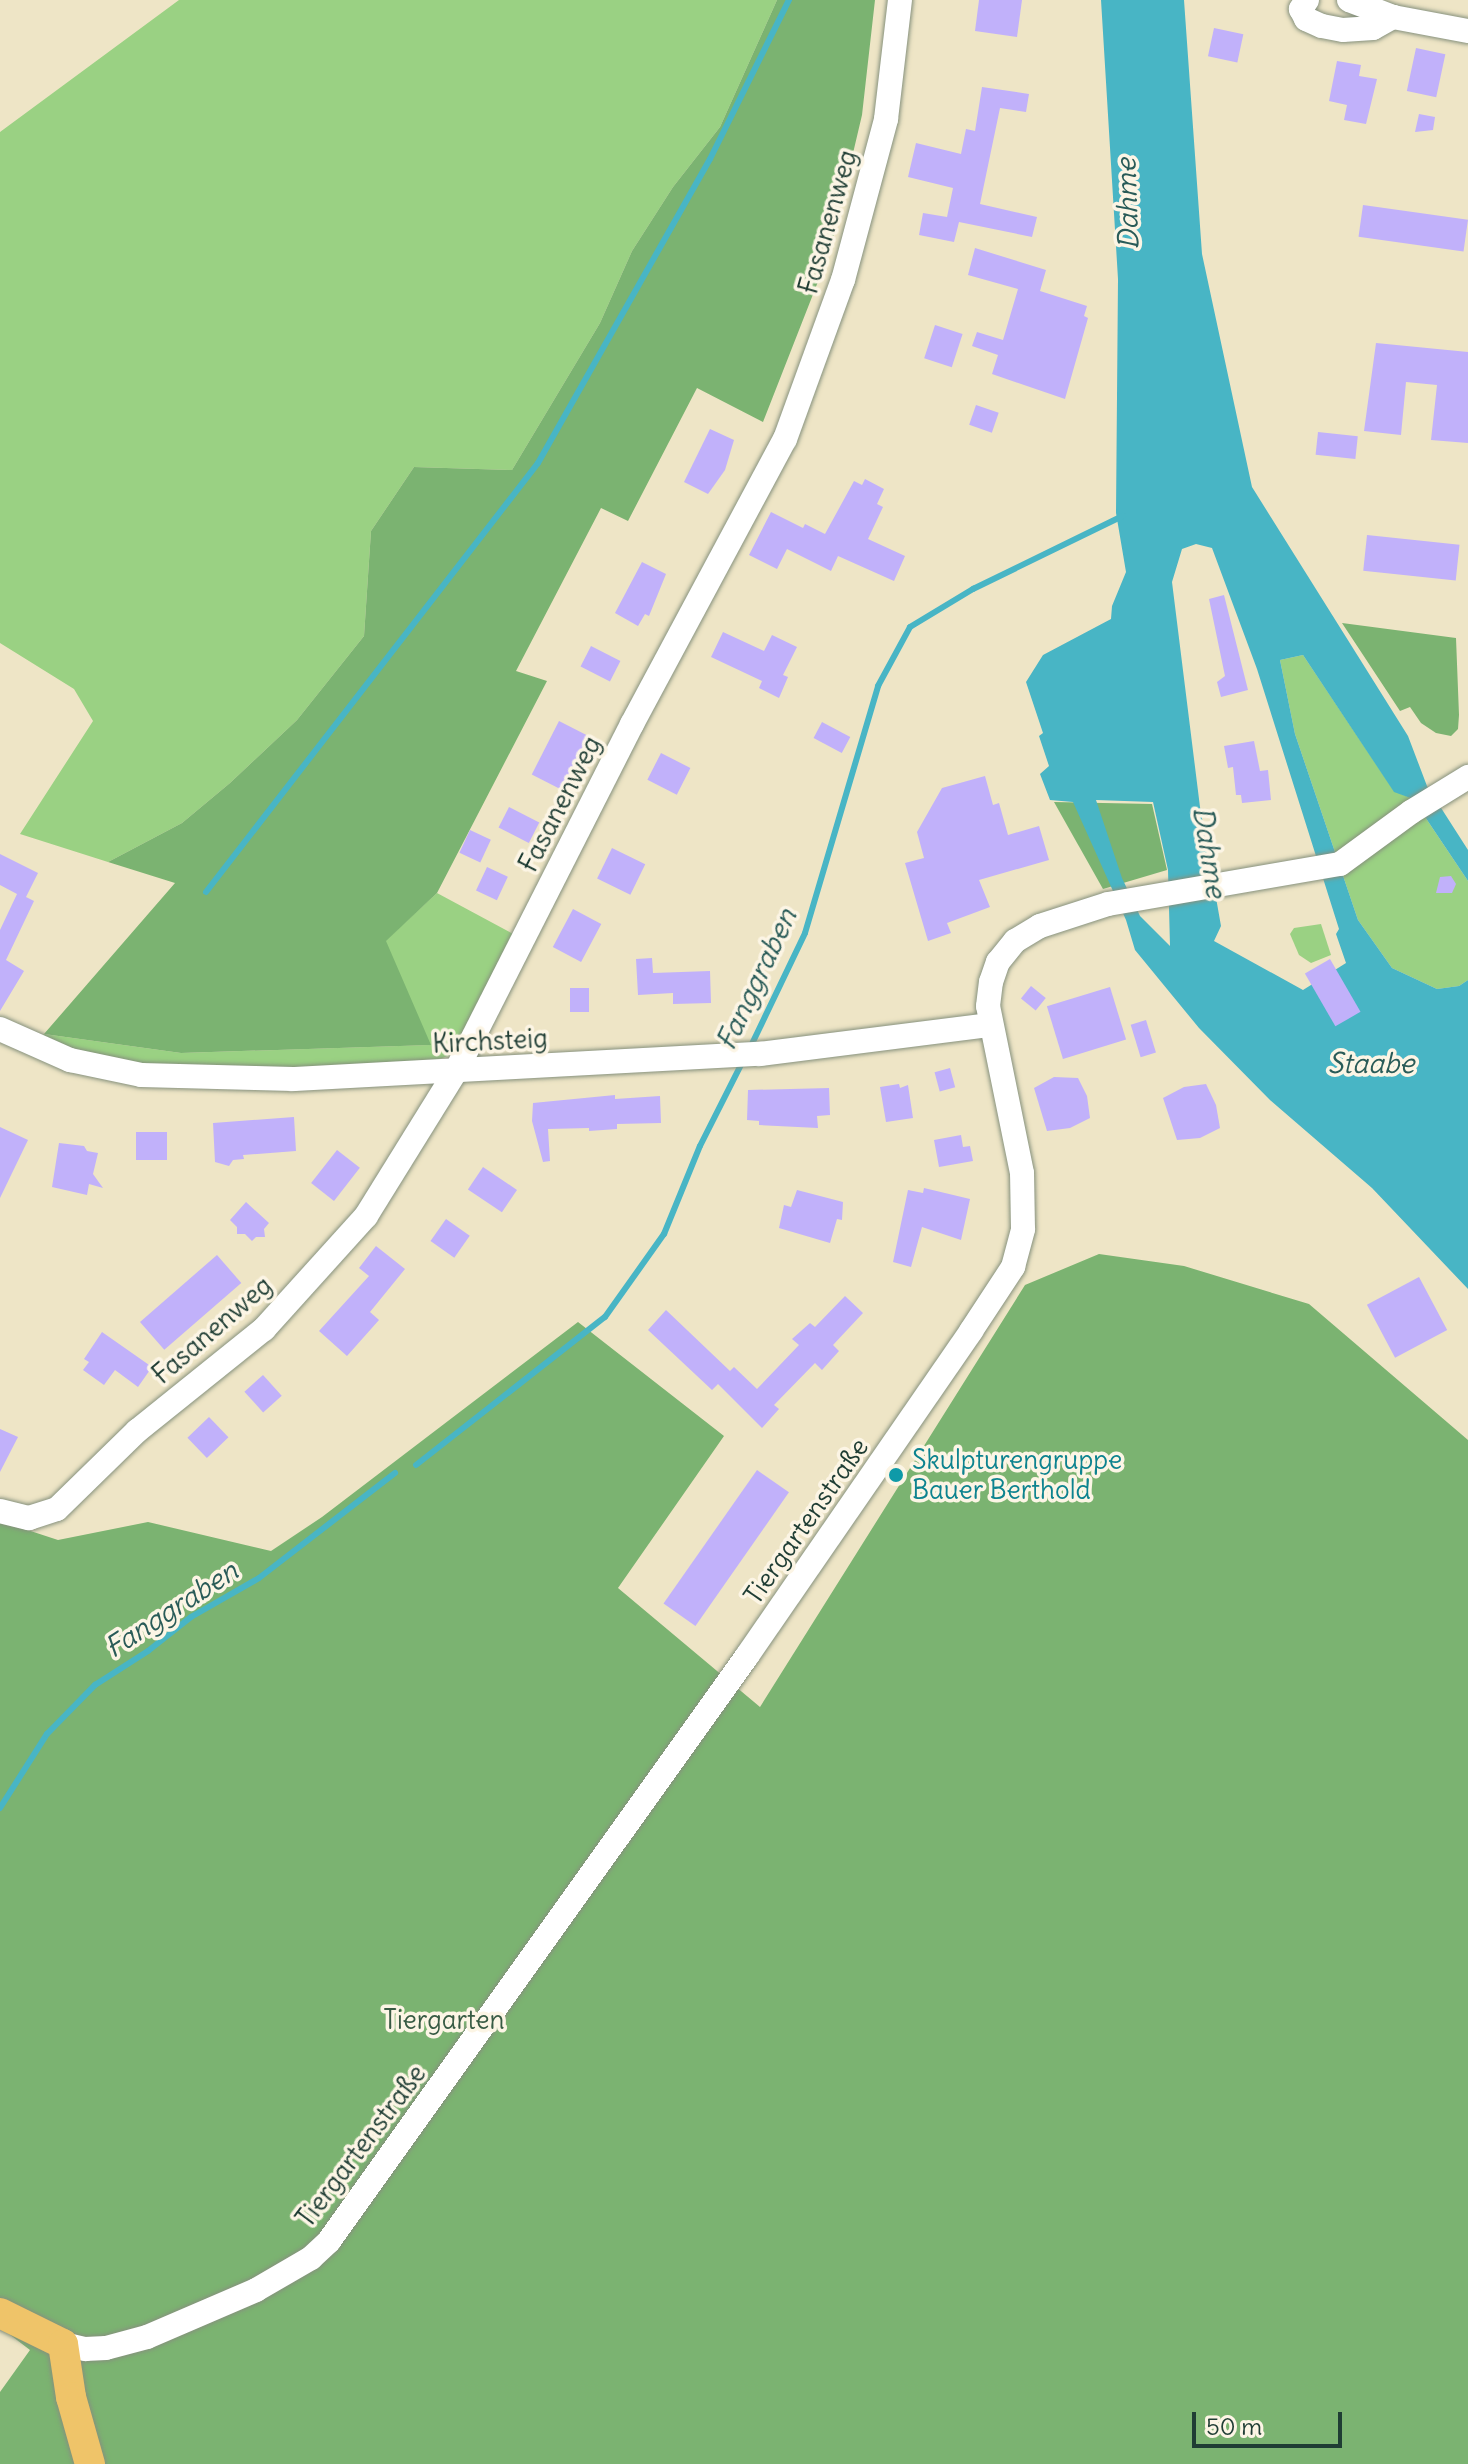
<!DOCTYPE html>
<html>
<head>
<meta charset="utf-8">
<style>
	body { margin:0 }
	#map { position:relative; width:1468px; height:2464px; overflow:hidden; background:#eee5c6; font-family:Delius,sans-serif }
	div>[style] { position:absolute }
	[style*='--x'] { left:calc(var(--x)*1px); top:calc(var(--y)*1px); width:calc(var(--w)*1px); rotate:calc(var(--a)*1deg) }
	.green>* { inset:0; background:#9ad183 }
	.forest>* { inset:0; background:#7bb371 }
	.water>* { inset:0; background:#48b5c5 }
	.stream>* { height:6px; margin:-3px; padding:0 3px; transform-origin:3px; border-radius:3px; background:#48b5c5 }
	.building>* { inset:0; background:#c1b1fa; transform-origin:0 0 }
	.roads { filter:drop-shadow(0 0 2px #86917d) drop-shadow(0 0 2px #86917d) }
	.minor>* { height:24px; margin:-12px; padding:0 12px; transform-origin:12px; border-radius:12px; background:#fff }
	.major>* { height:30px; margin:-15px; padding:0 15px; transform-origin:15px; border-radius:15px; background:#efc469 }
	.dots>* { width:22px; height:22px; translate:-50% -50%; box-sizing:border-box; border:4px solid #fcf5e5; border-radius:50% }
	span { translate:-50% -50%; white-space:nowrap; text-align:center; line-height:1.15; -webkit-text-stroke:7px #fcf5e5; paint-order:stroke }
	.street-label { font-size:26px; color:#1f3d34 }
	.culture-label { font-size:26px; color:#0d838f }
	.left { translate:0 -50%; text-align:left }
	.park-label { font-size:26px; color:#385b44 }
	.water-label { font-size:28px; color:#295b58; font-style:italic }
	.scale { position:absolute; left:1192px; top:2412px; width:150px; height:36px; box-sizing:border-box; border:4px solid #1f3d34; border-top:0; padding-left:10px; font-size:24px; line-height:28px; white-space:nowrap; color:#1f3d34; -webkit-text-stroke:6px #fcf5e5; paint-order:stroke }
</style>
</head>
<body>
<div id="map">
	<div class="green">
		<div style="clip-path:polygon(179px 0,777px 0,720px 127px,673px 187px,632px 251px,600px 323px,512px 470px,414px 467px,371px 531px,364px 636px,297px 720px,230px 783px,182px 823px,108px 862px,20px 834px,93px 721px,74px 689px,0 643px,0 132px)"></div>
		<div style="clip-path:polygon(1303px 655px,1394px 791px,1413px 799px,1468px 881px,1468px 980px,1459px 986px,1437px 989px,1392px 968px,1358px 920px,1295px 734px,1280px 660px)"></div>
		<div style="clip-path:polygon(437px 893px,515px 935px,452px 1055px,429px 1062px,258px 1071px,172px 1069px,98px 1059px,37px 1041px,44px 1034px,181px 1053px,430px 1045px,385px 941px)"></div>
		<div style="clip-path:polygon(1321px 924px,1331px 955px,1311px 963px,1299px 955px,1290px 934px,1294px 928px)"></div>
	</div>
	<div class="forest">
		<div style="clip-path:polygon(777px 0,875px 0,862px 115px,830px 251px,763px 422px,697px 388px,628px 521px,601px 508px,516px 671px,547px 681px,437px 893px,386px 941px,431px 1045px,181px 1053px,44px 1034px,175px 883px,108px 862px,182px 823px,230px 783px,297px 720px,364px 636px,371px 531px,414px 467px,512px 470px,600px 323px,632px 251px,673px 187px,720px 127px)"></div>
		<div style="clip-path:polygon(1342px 623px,1456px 638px,1459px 715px,1458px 729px,1451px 736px,1436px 733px,1421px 723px,1410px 707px,1400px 711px)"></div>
		<div style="clip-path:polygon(1054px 802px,1152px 804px,1167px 870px,1103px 889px)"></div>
		<div style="clip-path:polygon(1099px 1254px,1184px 1266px,1309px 1304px,1468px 1440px,1468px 2464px,0 2464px,0 2392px,30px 2350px,0 2327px,0 1521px,58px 1540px,148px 1522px,271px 1551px,322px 1517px,578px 1322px,724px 1436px,618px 1588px,760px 1707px,1025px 1285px)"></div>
	</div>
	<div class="water">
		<div style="clip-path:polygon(evenodd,1101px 0,1184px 0,1202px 254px,1252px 487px,1408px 736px,1427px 786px,1468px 850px,1468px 881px,1413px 799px,1394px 792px,1303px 655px,1280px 660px,1295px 734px,1358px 920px,1392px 968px,1437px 989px,1459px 986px,1468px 980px,1468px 1289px,1372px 1188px,1270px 1100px,1199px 1028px,1135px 950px,1126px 920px,1073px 802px,1050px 800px,1040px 774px,1049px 766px,1039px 736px,1043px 733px,1026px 682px,1043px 655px,1111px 619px,1112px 606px,1126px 572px,1116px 513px,1118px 279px,1101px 0,1196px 544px,1212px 548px,1257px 669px,1339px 929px,1336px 934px,1346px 963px,1303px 990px,1214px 941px,1221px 926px,1200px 807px,1172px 582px,1182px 549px,1196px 544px,1101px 0,1096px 800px,1153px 802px,1168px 870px,1170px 946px,1140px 916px,1122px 878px,1096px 800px)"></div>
	</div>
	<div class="stream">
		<div style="--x:206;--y:892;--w:542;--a:-52.26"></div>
		<div style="--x:538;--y:463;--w:349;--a:-60.5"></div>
		<div style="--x:710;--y:159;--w:178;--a:-63.6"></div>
		<div style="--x:750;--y:1048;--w:127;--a:-64.4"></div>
		<div style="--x:805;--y:933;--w:258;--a:-73.5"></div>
		<div style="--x:878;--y:686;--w:67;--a:-61.5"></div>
		<div style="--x:910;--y:627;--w:74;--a:-31.1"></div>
		<div style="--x:973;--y:589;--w:167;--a:-26"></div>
		<div style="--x:416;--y:1465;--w:240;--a:-38.1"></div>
		<div style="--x:605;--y:1317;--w:102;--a:-54.6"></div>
		<div style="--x:664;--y:1234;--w:95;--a:-67.8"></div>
		<div style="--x:700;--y:1146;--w:95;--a:-63.2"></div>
		<div style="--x:0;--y:1808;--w:88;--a:-57.6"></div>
		<div style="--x:47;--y:1734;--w:69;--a:-45.6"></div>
		<div style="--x:95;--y:1685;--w:63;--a:-32.7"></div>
		<div style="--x:148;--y:1651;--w:55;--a:-38.3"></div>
		<div style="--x:191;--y:1617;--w:78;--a:-29.8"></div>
		<div style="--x:259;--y:1578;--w:172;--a:-37.7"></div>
	</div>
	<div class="building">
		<div style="clip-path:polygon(979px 0,1022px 0,1017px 37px,975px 31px)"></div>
		<div style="left:1214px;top:28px;width:30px;height:29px;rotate:12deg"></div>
		<div style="left:1416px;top:48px;width:30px;height:44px;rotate:12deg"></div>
		<div style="clip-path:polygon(1337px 61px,1361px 65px,1359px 76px,1377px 79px,1366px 124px,1344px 120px,1347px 105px,1329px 101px)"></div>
		<div style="clip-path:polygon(982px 87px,1029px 94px,1026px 112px,1000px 108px,980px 204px,1037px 217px,1032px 237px,959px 222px,954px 242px,919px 235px,923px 213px,947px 217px,953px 188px,908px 177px,916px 143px,961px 154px,966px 129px,975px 131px)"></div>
		<div style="clip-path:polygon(1419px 114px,1435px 117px,1433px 130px,1415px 132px)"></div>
		<div style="left:1363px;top:205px;width:106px;height:32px;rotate:8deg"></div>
		<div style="clip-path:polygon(975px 248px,1046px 270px,1040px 291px,1087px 306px,1084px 316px,1088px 318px,1065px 399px,992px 374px,998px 355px,972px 346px,977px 332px,1003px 340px,1018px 289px,968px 275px)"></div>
		<div style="left:935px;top:325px;width:29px;height:35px;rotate:18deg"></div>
		<div style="clip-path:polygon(1376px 343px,1468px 352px,1468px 443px,1431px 440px,1437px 385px,1406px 382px,1401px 435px,1364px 431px)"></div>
		<div style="left:976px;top:405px;width:24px;height:21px;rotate:19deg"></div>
		<div style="clip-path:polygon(710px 429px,734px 440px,725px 470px,708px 494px,684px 482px)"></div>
		<div style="left:1318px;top:432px;width:40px;height:23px;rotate:6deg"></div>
		<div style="clip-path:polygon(865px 479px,884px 489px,877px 504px,883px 507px,868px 539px,905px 556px,894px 581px,838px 556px,831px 571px,787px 549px,777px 569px,749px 555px,771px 512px,803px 528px,805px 524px,825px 534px,854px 481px,862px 485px)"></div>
		<div style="left:1367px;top:535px;width:93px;height:36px;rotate:6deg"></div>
		<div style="clip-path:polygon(642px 562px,666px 574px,649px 616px,645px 614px,638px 626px,615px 613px)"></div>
		<div style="clip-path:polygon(1224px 595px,1248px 690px,1221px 697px,1217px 682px,1225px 676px,1209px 599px)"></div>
		<div style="clip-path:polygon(723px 632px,764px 651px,772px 635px,797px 647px,783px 675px,788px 677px,779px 698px,759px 688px,762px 681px,711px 657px)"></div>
		<div style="left:591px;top:646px;width:33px;height:23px;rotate:27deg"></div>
		<div style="left:559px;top:721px;width:33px;height:60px;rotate:27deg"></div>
		<div style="left:822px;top:722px;width:32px;height:18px;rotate:28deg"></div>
		<div style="clip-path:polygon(1254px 741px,1260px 771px,1268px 770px,1271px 800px,1242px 803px,1241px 795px,1236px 795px,1233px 767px,1228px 768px,1224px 746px)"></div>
		<div style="left:661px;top:753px;width:33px;height:30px;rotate:27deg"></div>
		<div style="clip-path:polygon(985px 776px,993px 805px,999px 803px,1008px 835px,1039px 826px,1049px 860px,979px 880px,990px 907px,947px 923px,951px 933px,928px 941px,905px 863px,924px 858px,917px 832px,942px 788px)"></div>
		<div style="left:509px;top:807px;width:34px;height:23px;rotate:27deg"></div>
		<div style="left:470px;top:830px;width:23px;height:25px;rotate:25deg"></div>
		<div style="left:612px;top:848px;width:37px;height:34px;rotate:26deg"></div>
		<div style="clip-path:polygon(0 854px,38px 873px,26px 897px,34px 901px,6px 960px,24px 971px,0 1011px,0 930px,17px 894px,0 885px)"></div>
		<div style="left:487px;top:867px;width:23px;height:26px;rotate:25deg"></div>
		<div style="clip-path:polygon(1451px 876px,1456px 884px,1452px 893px,1436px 893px,1440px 877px)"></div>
		<div style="left:573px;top:909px;width:32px;height:43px;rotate:28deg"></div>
		<div style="clip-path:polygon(652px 958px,653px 973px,710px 971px,711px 1003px,673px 1004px,673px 993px,638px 995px,636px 959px)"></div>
		<div style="left:1330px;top:959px;width:61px;height:29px;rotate:60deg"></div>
		<div style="left:1031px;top:986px;width:19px;height:16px;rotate:39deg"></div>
		<div style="left:1110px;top:987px;width:55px;height:66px;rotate:73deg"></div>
		<div style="left:570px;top:988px;width:19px;height:24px"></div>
		<div style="left:1146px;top:1020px;width:34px;height:16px;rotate:73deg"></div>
		<div style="left:950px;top:1068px;width:20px;height:16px;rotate:75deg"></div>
		<div style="clip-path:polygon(1054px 1077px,1078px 1078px,1087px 1096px,1090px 1118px,1070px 1128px,1047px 1131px,1034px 1088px)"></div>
		<div style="clip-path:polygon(899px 1084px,900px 1088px,908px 1085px,913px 1118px,886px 1122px,880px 1087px)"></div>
		<div style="clip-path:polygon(1206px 1084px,1216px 1105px,1220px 1128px,1200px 1138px,1177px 1140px,1163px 1098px,1184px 1087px)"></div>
		<div style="clip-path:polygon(829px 1088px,830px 1115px,817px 1116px,818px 1128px,759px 1125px,759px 1121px,747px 1120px,748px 1090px)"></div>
		<div style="clip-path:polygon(615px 1095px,615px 1099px,660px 1096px,661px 1123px,617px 1124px,617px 1129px,589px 1131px,589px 1128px,548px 1129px,550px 1161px,543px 1162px,532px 1121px,533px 1103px)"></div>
		<div style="clip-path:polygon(294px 1117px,296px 1151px,243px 1155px,244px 1159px,233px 1160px,229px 1166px,215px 1162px,213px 1123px)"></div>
		<div style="clip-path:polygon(0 1127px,28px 1140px,0 1198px)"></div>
		<div style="left:167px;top:1132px;width:28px;height:31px;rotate:90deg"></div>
		<div style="clip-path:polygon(961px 1135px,963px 1147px,970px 1146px,973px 1161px,939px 1167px,934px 1140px)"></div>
		<div style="clip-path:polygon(59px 1143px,84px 1146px,87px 1151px,98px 1153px,93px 1174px,103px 1188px,89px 1184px,87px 1195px,52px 1187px)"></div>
		<div style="left:337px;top:1150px;width:29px;height:42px;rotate:38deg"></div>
		<div style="left:483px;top:1167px;width:41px;height:27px;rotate:34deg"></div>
		<div style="clip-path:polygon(924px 1188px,970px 1199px,961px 1240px,922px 1227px,911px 1267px,893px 1262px,908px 1190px,923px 1193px)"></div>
		<div style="clip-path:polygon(797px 1190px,843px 1202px,842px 1220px,837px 1219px,830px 1243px,779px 1228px,784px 1205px,791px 1207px)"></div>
		<div style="clip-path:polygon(246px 1202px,269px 1223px,264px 1229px,265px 1237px,256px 1237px,252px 1241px,245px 1234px,237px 1234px,237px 1227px,230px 1220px)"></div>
		<div style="left:446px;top:1219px;width:29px;height:27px;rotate:35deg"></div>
		<div style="clip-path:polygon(376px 1246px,405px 1269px,370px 1312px,379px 1320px,347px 1356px,319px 1331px,369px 1276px,359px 1268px)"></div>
		<div style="left:217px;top:1255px;width:37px;height:102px;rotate:49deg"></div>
		<div style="left:1419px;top:1277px;width:60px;height:59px;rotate:62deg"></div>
		<div style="clip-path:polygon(845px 1296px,863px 1313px,833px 1345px,839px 1351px,822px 1370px,815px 1363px,774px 1405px,779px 1409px,762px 1428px,718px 1384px,712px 1390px,648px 1330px,666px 1310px,730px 1371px,734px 1367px,757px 1389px,799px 1345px,792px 1339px,810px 1323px,815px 1327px)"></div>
		<div style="clip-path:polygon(102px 1332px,152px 1367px,138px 1387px,115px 1370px,104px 1385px,83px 1370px,89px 1362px,84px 1359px)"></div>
		<div style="left:263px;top:1375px;width:28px;height:25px;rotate:48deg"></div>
		<div style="left:209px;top:1417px;width:28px;height:30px;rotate:46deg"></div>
		<div style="clip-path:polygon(0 1429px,18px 1437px,0 1472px)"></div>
		<div style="left:757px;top:1470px;width:39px;height:163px;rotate:35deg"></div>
	</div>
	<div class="roads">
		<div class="minor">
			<div style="--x:1307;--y:0;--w:11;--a:124"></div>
			<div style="--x:1301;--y:9;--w:11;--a:63"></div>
			<div style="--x:1306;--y:19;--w:17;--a:24"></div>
			<div style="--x:1322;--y:26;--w:21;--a:11"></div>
			<div style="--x:1343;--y:30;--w:30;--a:-4"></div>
			<div style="--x:1373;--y:28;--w:23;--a:-29"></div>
			<div style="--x:1349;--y:0;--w:47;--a:21.1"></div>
			<div style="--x:1393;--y:17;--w:76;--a:10.6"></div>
			<div style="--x:0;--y:1029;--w:77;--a:23.9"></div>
			<div style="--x:70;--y:1060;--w:73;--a:11.9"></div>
			<div style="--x:141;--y:1075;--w:152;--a:1.5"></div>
			<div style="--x:293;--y:1079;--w:468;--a:-3.1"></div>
			<div style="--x:760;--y:1054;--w:232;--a:-7.2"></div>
			<div style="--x:0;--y:1511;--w:30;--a:14"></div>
			<div style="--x:29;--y:1518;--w:29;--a:-18"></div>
			<div style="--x:57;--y:1509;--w:112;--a:-44.3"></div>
			<div style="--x:137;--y:1431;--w:163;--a:-38.8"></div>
			<div style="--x:264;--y:1329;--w:152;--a:-47.9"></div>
			<div style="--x:366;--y:1216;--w:171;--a:-58.2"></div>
			<div style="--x:456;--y:1071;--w:389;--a:-63.1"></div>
			<div style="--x:632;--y:724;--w:323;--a:-61.8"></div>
			<div style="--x:785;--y:439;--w:169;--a:-70"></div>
			<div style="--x:843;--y:280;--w:167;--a:-75"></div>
			<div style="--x:886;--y:119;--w:120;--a:-83.3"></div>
			<div style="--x:63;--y:2344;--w:23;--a:13"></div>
			<div style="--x:85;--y:2349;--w:21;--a:-3"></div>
			<div style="--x:106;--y:2348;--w:42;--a:-15"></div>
			<div style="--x:147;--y:2337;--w:119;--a:-23.3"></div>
			<div style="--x:256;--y:2290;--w:64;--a:-30.2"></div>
			<div style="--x:311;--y:2258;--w:25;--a:-43"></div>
			<div style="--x:329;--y:2241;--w:719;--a:-54.45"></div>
			<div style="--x:747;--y:1656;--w:395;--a:-55.4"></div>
			<div style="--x:971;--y:1331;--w:77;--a:-56.7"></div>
			<div style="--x:1013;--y:1267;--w:39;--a:-75"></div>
			<div style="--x:1023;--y:1229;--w:56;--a:-91"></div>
			<div style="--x:1022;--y:1173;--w:170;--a:-101.5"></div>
			<div style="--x:988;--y:1006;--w:24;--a:-83"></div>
			<div style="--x:991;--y:982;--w:21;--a:-71"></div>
			<div style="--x:998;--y:962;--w:27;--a:-51"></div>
			<div style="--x:1015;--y:941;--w:29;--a:-31"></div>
			<div style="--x:1040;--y:926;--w:71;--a:-17.9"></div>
			<div style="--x:1108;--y:904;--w:235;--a:-9.8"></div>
			<div style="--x:1340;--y:864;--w:88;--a:-36.2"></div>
			<div style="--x:1411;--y:812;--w:67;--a:-31.6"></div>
		</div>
		<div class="major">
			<div style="--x:0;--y:2313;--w:70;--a:26.2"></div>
			<div style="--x:63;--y:2344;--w:54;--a:81.4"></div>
			<div style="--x:71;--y:2397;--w:70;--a:74.2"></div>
		</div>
	</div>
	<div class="dots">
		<div style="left:896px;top:1475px;background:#0f9aa8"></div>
	</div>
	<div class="street-label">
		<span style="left:828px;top:222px;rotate:-74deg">Fasanenweg</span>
		<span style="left:560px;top:804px;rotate:-63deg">Fasanenweg</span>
		<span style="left:490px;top:1041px;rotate:-3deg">Kirchsteig</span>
		<span style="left:212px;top:1330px;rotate:-41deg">Fasanenweg</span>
		<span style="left:806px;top:1521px;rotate:-55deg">Tiergartenstraße</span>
		<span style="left:361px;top:2146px;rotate:-53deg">Tiergartenstraße</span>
	</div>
	<div class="culture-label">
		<span class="left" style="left:912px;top:1475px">Skulpturengruppe<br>Bauer Berthold</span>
	</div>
	<div class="park-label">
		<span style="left:444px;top:2020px">Tiergarten</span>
	</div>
	<div class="water-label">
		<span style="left:1127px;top:204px;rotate:-92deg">Dahme</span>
		<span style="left:1210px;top:852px;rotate:81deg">Dahme</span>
		<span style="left:756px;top:979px;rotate:-65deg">Fanggraben</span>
		<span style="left:1371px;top:1063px">Staabe</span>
		<span style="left:171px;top:1609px;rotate:-33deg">Fanggraben</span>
	</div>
	<div class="scale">50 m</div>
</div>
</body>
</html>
